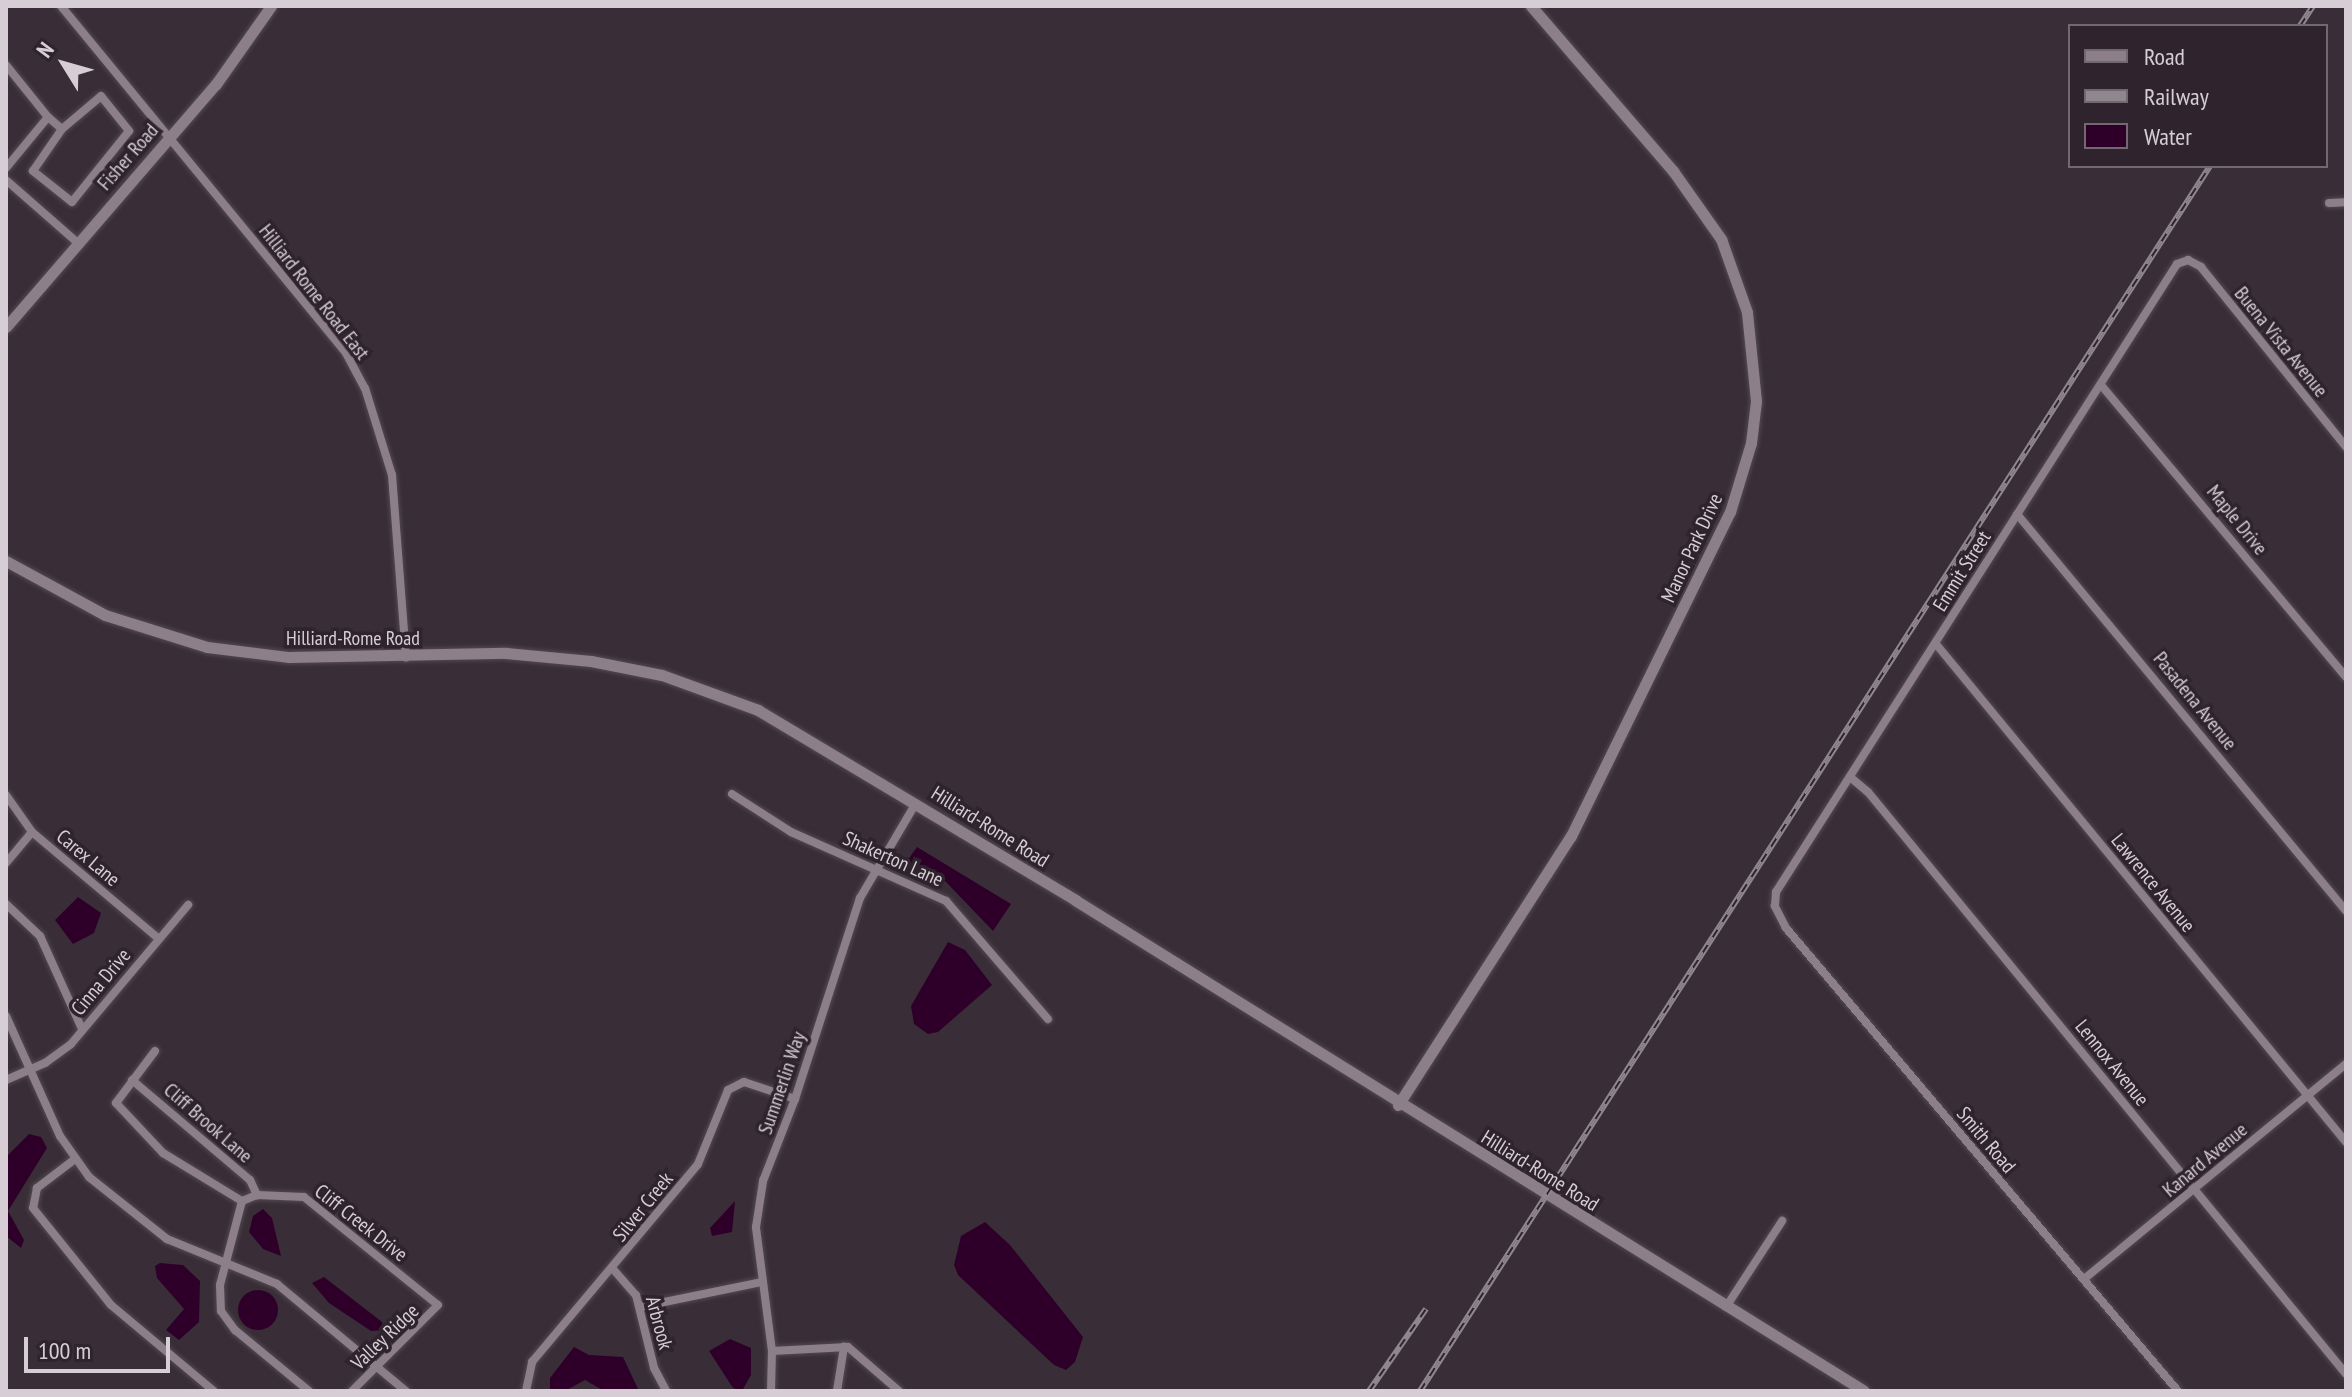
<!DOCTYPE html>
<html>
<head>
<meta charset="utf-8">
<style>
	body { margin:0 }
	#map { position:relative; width:2352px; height:1397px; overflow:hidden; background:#392e37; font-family:"PT Sans Narrow",sans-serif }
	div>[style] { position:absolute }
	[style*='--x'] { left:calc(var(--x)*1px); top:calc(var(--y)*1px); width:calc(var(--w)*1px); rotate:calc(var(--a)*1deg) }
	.water>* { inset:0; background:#2e0029 }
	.round { border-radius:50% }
	.roads { filter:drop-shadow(0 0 2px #534a51) drop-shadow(0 0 2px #534a51) }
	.street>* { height:8px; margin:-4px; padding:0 4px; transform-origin:4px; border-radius:4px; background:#8d7f8a }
	.secondary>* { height:11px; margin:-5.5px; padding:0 5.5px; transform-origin:5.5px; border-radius:5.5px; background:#8d7f8a }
	.rail>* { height:6px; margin-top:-3px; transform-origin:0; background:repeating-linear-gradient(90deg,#2f242d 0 9px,#90878e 0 18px); box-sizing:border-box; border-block:2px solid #90878e }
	span { translate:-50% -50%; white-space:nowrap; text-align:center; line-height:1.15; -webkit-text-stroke:7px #2f242d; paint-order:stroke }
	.street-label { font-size:20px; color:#d6ced4 }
	.frame { position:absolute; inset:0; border:8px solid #d6ced4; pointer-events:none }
	.legend { position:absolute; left:2068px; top:24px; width:260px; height:144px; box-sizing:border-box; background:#2f242d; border:2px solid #726870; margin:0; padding:10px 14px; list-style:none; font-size:24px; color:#d6ced4 }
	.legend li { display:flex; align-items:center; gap:16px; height:40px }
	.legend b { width:40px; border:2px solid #726870 }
	.north { position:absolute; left:24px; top:24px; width:80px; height:80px; -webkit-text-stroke:6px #2f242d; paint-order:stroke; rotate:307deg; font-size:22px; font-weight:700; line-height:32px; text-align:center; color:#d6ced4 }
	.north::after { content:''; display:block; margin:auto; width:28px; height:36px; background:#d6ced4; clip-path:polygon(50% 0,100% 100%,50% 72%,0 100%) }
	.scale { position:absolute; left:24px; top:1337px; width:146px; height:36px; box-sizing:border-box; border:4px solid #d6ced4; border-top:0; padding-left:10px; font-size:24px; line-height:28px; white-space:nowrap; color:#d6ced4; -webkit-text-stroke:6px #2f242d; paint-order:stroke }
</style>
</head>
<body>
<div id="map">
	<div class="water">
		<div style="clip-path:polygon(917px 847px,1011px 904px,993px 931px,946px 882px,907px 861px)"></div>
		<div style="clip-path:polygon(78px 897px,101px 913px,94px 933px,73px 944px,55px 920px)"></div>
		<div style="clip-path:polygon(948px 942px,965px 950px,992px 985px,938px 1032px,928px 1034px,914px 1024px,911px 1006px)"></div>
		<div style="clip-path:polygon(29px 1134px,41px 1137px,47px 1148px,8px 1211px,24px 1240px,21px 1248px,6px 1236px,6px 1157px)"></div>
		<div style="clip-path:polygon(735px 1201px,732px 1232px,712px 1236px,710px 1228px)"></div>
		<div style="clip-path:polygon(263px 1209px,272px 1218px,281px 1256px,263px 1249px,249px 1232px,253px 1216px)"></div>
		<div style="clip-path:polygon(985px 1222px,1010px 1245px,1083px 1337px,1075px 1362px,1066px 1370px,1054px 1365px,958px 1275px,954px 1265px,961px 1236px)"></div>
		<div style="clip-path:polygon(160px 1263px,183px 1265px,200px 1281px,199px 1322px,179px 1340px,166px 1330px,184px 1309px,157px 1278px,155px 1266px)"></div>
		<div style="clip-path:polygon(324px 1277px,382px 1322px,384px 1330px,371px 1331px,329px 1303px,312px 1283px)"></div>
		<div class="round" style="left:238px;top:1290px;width:40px;height:40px"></div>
		<div style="clip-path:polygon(730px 1339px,751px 1348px,751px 1375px,742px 1391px,733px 1388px,709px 1351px)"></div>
		<div style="clip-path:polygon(574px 1347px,589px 1355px,623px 1357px,639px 1391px,604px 1391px,585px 1380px,565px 1391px,550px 1391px,550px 1378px)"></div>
	</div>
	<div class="roads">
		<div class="street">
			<div style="--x:61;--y:6;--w:449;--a:50.6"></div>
			<div style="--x:346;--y:353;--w:40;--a:62"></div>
			<div style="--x:365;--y:388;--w:91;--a:72.8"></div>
			<div style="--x:392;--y:475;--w:183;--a:85.6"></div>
			<div style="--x:6;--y:65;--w:67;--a:51.1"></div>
			<div style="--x:48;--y:117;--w:66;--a:129.5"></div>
			<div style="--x:48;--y:117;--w:18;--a:41"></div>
			<div style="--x:62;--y:129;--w:51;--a:-40.2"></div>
			<div style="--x:101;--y:96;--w:45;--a:51.3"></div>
			<div style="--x:129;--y:131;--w:91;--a:128.8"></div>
			<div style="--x:72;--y:202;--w:50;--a:-141.5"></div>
			<div style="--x:33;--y:171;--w:51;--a:-55.4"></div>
			<div style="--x:6;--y:180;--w:96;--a:41.2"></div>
			<div style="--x:2329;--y:203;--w:17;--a:-3"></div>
			<div style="--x:2101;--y:385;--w:381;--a:50"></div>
			<div style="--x:2017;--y:514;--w:516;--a:50.35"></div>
			<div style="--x:1936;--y:644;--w:645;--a:50.54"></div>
			<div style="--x:1850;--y:777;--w:23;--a:40"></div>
			<div style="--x:1868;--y:792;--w:753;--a:50.6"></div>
			<div style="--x:732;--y:794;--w:70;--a:32.8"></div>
			<div style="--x:791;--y:832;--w:170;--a:24"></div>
			<div style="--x:946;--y:901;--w:156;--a:49.2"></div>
			<div style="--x:6;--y:795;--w:45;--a:54.9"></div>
			<div style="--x:32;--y:832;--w:165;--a:40.1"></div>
			<div style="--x:6;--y:863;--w:40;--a:-50"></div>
			<div style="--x:6;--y:904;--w:47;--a:43.3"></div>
			<div style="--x:40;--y:936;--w:102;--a:65.7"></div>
			<div style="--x:6;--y:1016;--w:132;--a:65.8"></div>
			<div style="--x:60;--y:1136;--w:50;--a:54.7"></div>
			<div style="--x:89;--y:1177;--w:100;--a:38.5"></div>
			<div style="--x:167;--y:1239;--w:119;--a:22.2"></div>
			<div style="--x:277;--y:1284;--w:168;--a:39.7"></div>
			<div style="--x:155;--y:1051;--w:65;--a:126.9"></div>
			<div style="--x:116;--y:1103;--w:69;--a:46.8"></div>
			<div style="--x:163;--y:1153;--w:92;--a:31.3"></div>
			<div style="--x:242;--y:1201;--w:16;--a:-22"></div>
			<div style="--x:257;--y:1195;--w:47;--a:2.4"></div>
			<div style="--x:304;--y:1197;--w:172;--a:38.9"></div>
			<div style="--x:438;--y:1305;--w:122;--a:135"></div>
			<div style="--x:6;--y:1080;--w:43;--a:-23.6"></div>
			<div style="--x:45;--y:1063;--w:32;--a:-36"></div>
			<div style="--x:71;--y:1044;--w:182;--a:-49.9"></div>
			<div style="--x:132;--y:1080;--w:155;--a:40.3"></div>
			<div style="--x:250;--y:1180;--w:17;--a:65"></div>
			<div style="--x:75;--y:1159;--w:48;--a:142.7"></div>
			<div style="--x:37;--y:1188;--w:20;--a:101"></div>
			<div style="--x:33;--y:1208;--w:124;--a:51.2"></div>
			<div style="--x:111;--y:1305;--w:134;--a:39.9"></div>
			<div style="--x:242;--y:1201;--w:87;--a:104.7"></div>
			<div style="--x:220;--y:1285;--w:26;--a:88"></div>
			<div style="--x:221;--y:1311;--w:24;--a:54"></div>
			<div style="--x:235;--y:1330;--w:96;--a:39.5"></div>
			<div style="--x:613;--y:1269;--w:35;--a:49"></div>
			<div style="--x:636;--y:1295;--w:75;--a:76.1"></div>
			<div style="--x:654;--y:1368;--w:26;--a:62"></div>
			<div style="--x:2084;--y:1279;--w:339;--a:-39.4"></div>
			<div style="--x:640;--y:1307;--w:125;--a:-11.6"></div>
			<div style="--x:1726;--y:1307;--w:103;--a:-56.9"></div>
			<div style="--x:772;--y:1351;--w:76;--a:-3"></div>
			<div style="--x:848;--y:1347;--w:67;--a:40.8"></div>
			<div style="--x:526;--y:1391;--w:30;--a:-78"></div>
			<div style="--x:532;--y:1362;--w:258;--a:-50"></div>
			<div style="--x:698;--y:1164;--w:80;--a:-67.9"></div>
			<div style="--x:728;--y:1090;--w:18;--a:-27"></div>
			<div style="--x:744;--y:1082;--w:54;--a:18.4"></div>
			<div style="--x:771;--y:1391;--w:40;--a:-88.6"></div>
			<div style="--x:772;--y:1351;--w:125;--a:-97.4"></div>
			<div style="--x:756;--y:1227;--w:47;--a:-81.3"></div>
			<div style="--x:763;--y:1181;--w:88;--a:-68.7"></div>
			<div style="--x:795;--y:1099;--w:211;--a:-72.1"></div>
			<div style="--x:860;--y:898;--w:110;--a:-59.5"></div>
			<div style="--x:837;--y:1391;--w:45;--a:-81"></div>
			<div style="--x:2178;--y:1391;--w:607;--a:-130.25"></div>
			<div style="--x:1786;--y:928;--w:25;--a:-117"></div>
			<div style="--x:1775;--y:906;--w:14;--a:-86"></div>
			<div style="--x:1776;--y:892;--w:745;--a:-57.44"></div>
			<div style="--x:2177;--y:264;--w:12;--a:-20"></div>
			<div style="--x:2188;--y:260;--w:15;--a:28"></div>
			<div style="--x:2201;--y:267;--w:231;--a:51.1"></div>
		</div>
		<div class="secondary">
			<div style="--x:6;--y:327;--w:321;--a:-49.2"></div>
			<div style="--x:216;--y:84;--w:95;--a:-54.8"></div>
			<div style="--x:6;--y:561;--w:113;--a:28.6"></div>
			<div style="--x:105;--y:615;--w:107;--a:17.4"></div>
			<div style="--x:207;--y:647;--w:83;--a:7"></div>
			<div style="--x:289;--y:657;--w:217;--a:-1.1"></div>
			<div style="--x:506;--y:653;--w:85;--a:5.4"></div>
			<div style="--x:591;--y:661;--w:72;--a:11.2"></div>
			<div style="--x:662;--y:675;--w:102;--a:20"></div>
			<div style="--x:758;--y:710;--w:370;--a:30.9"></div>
			<div style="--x:1075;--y:900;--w:929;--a:31.89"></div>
			<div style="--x:1398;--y:1105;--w:320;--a:-57.3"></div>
			<div style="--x:1571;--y:836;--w:361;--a:-63.9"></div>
			<div style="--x:1730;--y:512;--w:72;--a:-73.1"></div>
			<div style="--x:1751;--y:443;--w:42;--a:-83.2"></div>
			<div style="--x:1756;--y:401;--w:89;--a:-95.8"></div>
			<div style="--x:1747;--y:312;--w:77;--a:-109.6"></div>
			<div style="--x:1721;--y:239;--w:83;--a:-125.2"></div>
			<div style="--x:1673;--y:171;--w:218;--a:-130.7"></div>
		</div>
	</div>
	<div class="rail">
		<div style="--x:2300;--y:26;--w:24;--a:-57"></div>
		<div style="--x:1369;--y:1391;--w:100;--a:-55.2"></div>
		<div style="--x:1420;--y:1391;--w:1458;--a:-57.18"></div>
	</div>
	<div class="street-label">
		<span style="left:128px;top:157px;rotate:-49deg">Fisher Road</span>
		<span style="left:314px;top:292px;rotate:52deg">Hilliard Rome Road East</span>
		<span style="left:2281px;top:342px;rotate:51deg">Buena Vista Avenue</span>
		<span style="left:2237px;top:520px;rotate:51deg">Maple Drive</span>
		<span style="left:1692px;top:548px;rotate:-65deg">Manor Park Drive</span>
		<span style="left:1962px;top:571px;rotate:-58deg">Emmit Street</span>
		<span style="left:353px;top:638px">Hilliard-Rome Road</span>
		<span style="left:2195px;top:701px;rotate:51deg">Pasadena Avenue</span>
		<span style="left:990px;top:827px;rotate:32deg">Hilliard-Rome Road</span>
		<span style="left:88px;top:858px;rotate:40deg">Carex Lane</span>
		<span style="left:893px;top:859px;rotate:24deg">Shakerton Lane</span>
		<span style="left:2153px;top:883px;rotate:51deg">Lawrence Avenue</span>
		<span style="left:101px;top:982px;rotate:-50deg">Cinna Drive</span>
		<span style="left:2112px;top:1063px;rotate:51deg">Lennox Avenue</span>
		<span style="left:782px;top:1083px;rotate:-71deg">Summerlin Way</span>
		<span style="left:208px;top:1123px;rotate:41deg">Cliff Brook Lane</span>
		<span style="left:1986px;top:1140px;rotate:50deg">Smith Road</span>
		<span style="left:2205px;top:1160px;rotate:-40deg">Kanard Avenue</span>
		<span style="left:1540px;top:1171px;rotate:32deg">Hilliard-Rome Road</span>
		<span style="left:643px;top:1207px;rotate:-51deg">Silver Creek</span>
		<span style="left:361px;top:1223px;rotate:38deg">Cliff Creek Drive</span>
		<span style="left:659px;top:1323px;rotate:75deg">Arbrook</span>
		<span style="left:385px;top:1337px;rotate:-44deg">Valley Ridge</span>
	</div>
	<div class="frame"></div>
	<ul class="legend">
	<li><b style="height:10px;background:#8d7f8a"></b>Road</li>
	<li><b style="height:10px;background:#90878e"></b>Railway</li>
	<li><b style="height:22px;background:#2e0029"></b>Water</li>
	</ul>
	<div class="north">N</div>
	<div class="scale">100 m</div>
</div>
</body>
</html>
